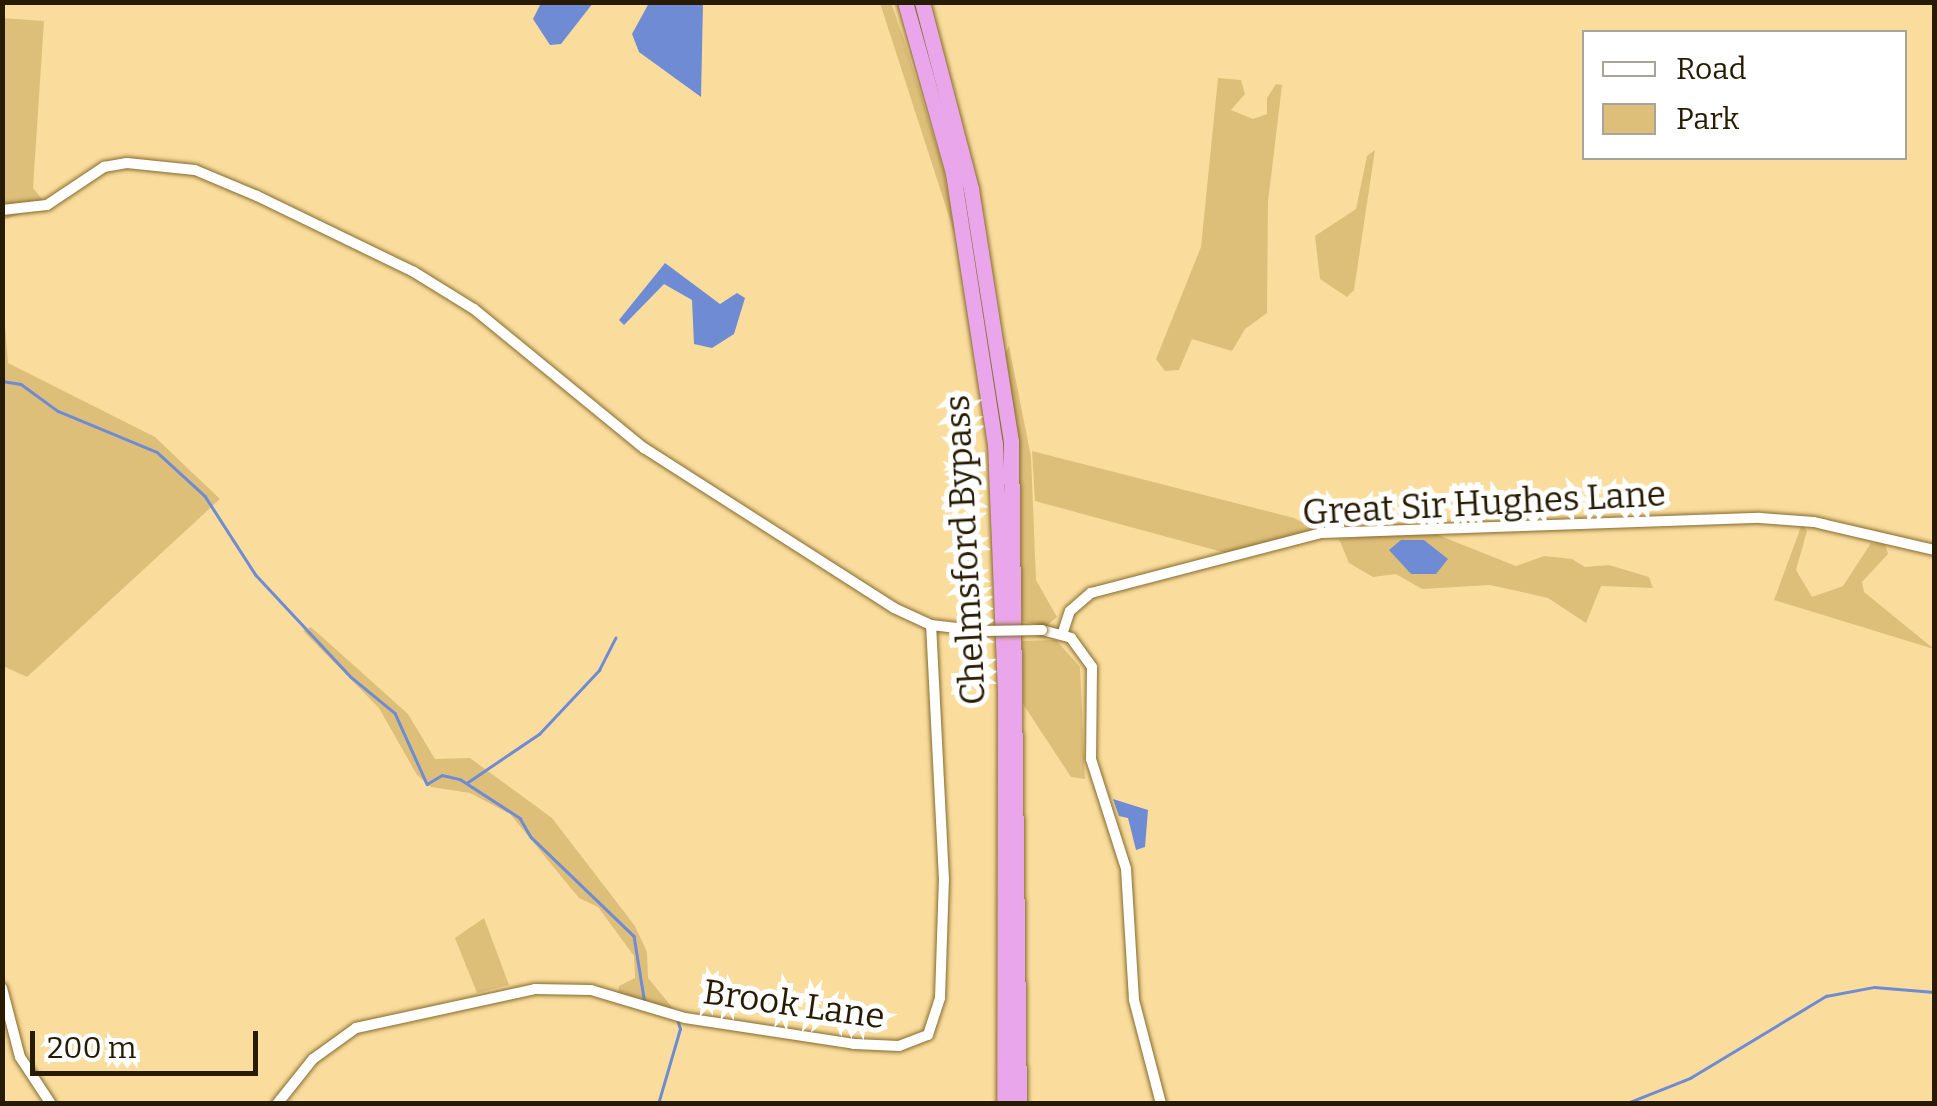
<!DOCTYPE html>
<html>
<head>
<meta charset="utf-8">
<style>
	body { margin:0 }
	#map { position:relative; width:1937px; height:1106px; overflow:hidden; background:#fadd9d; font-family:Bitter,serif }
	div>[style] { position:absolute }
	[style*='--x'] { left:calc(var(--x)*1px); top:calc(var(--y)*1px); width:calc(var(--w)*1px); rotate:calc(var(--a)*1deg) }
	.green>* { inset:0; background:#debf7a }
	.water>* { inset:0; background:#6e8bd3 }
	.stream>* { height:2.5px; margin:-1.25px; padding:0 1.25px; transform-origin:1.25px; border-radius:1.25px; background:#6e8bd3 }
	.roads { filter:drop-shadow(0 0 2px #856b2d) drop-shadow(0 0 2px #856b2d) }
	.minor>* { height:10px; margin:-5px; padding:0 5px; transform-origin:5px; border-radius:5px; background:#fff }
	.highway>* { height:15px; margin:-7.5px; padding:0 7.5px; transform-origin:7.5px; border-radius:7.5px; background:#eaa6ea }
	.bridges { filter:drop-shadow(0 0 2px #856b2d) drop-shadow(0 0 2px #856b2d) }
	.minor-bridge>* { height:10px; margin:-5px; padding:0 5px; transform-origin:5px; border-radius:5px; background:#fff }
	span { translate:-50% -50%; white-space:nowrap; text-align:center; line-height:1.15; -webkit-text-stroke:10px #fff; paint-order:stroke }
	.street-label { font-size:35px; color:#271c03 }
	.frame { position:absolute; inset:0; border:5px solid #271c03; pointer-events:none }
	.legend { position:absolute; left:1582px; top:30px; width:325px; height:130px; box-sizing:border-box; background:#fff; border:2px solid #a9a49a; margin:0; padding:12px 18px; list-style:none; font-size:30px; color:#271c03 }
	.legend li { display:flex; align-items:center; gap:20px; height:50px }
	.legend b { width:50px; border:2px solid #a9a49a }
	.scale { position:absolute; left:30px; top:1031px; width:228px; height:45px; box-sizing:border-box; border:5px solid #271c03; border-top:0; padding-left:12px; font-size:30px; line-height:35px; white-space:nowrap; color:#271c03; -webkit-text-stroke:8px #fff; paint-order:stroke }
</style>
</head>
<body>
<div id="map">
	<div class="green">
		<div style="clip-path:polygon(880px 3px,891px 3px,904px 39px,944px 171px,955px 235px)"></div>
		<div style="clip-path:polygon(2px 18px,44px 21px,33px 188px,47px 205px,3px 220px)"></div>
		<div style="clip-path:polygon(1218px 78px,1241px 80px,1245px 94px,1231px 110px,1253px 119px,1267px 114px,1267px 98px,1276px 84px,1282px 85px,1268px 202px,1267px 313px,1245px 329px,1232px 351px,1192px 339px,1179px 370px,1165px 371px,1156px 359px,1201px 247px)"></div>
		<div style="clip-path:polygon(1375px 150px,1354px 290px,1347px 297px,1320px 279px,1315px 236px,1356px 209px,1367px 156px)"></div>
		<div style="clip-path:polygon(3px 301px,8px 363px,155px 437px,220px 499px,27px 677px,3px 666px)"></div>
		<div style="clip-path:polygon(1009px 346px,1031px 457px,1036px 580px,1057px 617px,1045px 627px,1022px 621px,1016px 450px,1004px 356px)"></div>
		<div style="clip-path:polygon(1032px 451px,1294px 518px,1315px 529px,1226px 553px,1035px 501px)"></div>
		<div style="clip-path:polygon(1802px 524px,1807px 531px,1796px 570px,1812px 597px,1843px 586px,1871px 543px,1885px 544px,1888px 554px,1862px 582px,1864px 592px,1934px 649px,1774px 600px)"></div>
		<div style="clip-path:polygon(1428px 531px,1516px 566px,1544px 556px,1572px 559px,1585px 567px,1609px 565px,1649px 577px,1653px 588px,1601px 586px,1586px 623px,1548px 598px,1490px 585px,1422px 589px,1396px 574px,1373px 577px,1349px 563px,1339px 539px)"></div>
		<div style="clip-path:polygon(311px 627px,408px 714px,435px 759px,470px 758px,552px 818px,635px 926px,647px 952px,648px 978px,676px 1012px,618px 996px,619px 986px,635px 978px,634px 956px,598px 907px,579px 898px,510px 814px,470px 793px,431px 787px,417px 775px,379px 708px,303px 631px)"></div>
		<div style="clip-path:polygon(1056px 640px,1080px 667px,1085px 779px,1071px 777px,1023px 704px,1022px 641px)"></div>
		<div style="clip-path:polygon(484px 918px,509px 985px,477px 993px,455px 938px)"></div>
	</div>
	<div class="water">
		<div style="clip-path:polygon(593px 3px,561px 44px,550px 45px,533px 19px,540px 5px)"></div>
		<div style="clip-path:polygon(649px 3px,703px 3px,701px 97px,639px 52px,632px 34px)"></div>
		<div style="clip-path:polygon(665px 263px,720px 304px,737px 293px,745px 298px,734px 334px,712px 348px,694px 344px,692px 300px,664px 284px,624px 325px,619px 320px)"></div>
		<div style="clip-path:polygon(1401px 540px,1424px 540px,1448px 559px,1436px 574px,1411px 574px,1389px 550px)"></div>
		<div style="clip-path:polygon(1113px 799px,1148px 810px,1145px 847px,1136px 850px,1128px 818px,1119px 816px)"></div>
	</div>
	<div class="stream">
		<div style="--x:2;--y:381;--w:19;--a:9"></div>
		<div style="--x:21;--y:384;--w:46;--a:36.1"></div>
		<div style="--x:58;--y:411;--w:107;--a:22.5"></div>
		<div style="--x:157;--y:452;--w:65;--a:42.5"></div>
		<div style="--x:205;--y:496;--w:94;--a:57.2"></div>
		<div style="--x:256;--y:575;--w:139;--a:47"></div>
		<div style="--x:351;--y:677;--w:57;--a:39.3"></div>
		<div style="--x:395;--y:713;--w:78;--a:65.7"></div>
		<div style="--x:427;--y:784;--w:17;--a:-31"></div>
		<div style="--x:442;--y:775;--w:18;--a:13"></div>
		<div style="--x:460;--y:779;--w:72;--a:33"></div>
		<div style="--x:520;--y:818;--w:22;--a:60"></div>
		<div style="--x:531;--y:837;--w:143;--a:43.9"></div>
		<div style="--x:634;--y:936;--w:69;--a:80.8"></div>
		<div style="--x:468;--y:782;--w:86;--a:-34.1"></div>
		<div style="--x:539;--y:734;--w:88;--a:-46.8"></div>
		<div style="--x:599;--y:670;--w:36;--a:-63"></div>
		<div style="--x:658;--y:1104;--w:78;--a:-73.7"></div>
		<div style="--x:680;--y:1029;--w:10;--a:-107"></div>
		<div style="--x:1625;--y:1104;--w:70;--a:-21.8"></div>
		<div style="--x:1690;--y:1078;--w:159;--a:-31.1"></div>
		<div style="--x:1826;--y:996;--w:49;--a:-10.6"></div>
		<div style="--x:1874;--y:987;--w:60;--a:4.8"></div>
	</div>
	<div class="roads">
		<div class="minor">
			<div style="--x:2;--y:210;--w:45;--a:-6.3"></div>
			<div style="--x:47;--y:205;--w:69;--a:-33.7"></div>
			<div style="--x:104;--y:167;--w:23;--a:-10"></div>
			<div style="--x:127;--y:163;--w:68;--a:5.9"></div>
			<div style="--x:195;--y:170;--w:67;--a:22.8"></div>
			<div style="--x:257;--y:196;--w:174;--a:25.8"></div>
			<div style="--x:414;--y:272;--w:70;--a:31.7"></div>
			<div style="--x:474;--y:309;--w:220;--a:39.3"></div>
			<div style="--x:644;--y:448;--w:297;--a:32.6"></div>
			<div style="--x:894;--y:608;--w:41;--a:24.7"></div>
			<div style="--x:931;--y:625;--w:52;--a:6.6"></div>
			<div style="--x:1042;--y:630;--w:30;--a:15"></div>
			<div style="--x:1071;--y:638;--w:36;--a:54"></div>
			<div style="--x:1092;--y:667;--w:92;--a:90.6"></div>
			<div style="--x:1091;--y:759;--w:115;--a:72.3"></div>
			<div style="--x:1126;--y:869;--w:131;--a:86.5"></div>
			<div style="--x:1134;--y:1000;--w:107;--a:75.4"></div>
			<div style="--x:1062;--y:635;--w:25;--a:-72"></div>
			<div style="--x:1070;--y:611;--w:28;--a:-41"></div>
			<div style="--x:1091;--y:593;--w:239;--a:-14.6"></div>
			<div style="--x:1322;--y:533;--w:438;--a:-2"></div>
			<div style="--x:1760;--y:518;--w:54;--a:4.2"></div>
			<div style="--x:1814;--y:522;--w:123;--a:13.1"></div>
			<div style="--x:2;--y:988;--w:71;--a:75.4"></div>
			<div style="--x:20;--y:1057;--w:56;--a:56.6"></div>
			<div style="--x:277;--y:1104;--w:58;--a:-51.3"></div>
			<div style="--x:313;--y:1059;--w:53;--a:-35.8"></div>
			<div style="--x:356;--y:1028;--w:183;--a:-12.3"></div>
			<div style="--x:535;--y:989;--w:56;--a:1"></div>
			<div style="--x:591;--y:990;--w:98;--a:16.6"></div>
			<div style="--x:685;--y:1018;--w:171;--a:8.7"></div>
			<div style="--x:854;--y:1044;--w:45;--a:2.5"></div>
			<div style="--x:899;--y:1046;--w:31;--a:-21"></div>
			<div style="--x:928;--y:1035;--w:39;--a:-72"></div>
			<div style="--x:940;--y:998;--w:118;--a:-88.1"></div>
			<div style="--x:944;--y:880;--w:255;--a:-92.9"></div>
		</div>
		<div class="highway">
			<div style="--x:905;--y:2;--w:178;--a:74.3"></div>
			<div style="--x:953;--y:173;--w:273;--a:81.2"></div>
			<div style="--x:995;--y:443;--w:248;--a:87.7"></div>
			<div style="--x:1005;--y:691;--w:413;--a:90.1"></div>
			<div style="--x:922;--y:2;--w:193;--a:75.3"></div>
			<div style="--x:971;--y:189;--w:255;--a:81"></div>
			<div style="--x:1011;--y:441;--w:663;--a:89.31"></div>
		</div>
	</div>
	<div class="bridges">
		<div class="minor-bridge">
			<div style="--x:983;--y:631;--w:59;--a:-1"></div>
		</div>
	</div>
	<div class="street-label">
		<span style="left:1484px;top:503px;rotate:-3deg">Great Sir Hughes Lane</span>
		<span style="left:965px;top:550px;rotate:-93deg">Chelmsford Bypass</span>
		<span style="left:794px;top:1004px;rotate:8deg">Brook Lane</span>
	</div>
	<div class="frame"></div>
	<ul class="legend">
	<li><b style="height:12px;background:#fff"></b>Road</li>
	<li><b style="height:28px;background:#debf7a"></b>Park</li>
	</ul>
	<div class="scale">200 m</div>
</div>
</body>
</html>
